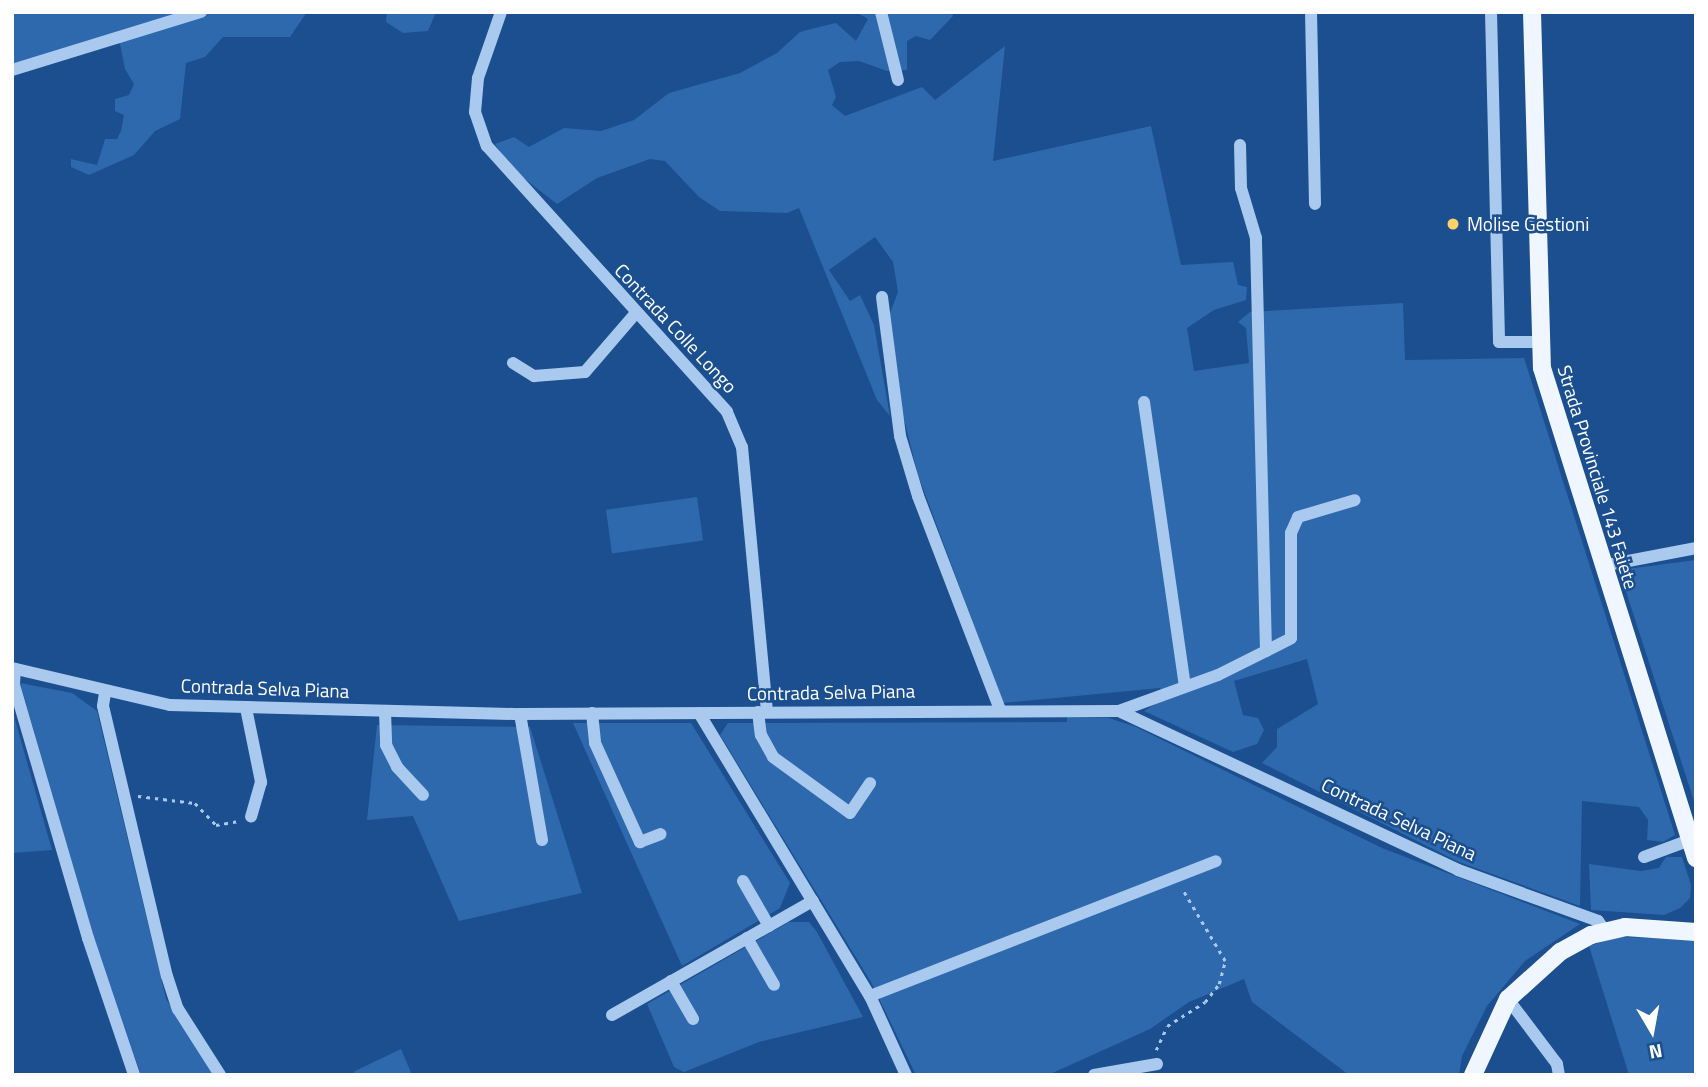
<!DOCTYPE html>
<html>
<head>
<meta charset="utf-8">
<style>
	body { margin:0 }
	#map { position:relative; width:1708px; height:1087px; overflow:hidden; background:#1b4f8f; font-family:"Titillium Web",sans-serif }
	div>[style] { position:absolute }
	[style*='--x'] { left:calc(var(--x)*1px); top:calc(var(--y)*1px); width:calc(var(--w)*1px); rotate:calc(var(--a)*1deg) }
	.green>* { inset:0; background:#2e69ad; transform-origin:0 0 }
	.path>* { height:2.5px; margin-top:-1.25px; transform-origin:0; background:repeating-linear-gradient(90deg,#a9c9ee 0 3.5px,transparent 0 8.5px) }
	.minor>* { height:12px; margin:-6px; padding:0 6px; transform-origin:6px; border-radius:6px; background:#a9c9ee }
	.major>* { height:18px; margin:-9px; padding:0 9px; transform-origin:9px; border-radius:9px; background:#f0f6ff }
	.dots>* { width:19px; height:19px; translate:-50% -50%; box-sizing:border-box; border:4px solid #1b4f8f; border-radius:50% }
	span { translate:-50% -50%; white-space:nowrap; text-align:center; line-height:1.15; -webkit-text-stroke:5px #1b4f8f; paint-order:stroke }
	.poi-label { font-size:19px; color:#fff }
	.left { translate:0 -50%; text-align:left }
	.street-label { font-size:19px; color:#fff }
	.frame { position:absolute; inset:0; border:14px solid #fff; pointer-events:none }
	.north { position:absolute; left:1617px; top:996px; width:70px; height:70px; -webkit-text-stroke:5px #1b4f8f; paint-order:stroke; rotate:170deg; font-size:19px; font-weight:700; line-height:28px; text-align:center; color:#fff }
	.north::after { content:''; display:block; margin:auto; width:24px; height:32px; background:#fff; clip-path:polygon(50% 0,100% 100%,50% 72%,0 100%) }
</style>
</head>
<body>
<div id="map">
	<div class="green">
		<div style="clip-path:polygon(12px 12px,307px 12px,290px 37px,223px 37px,205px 57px,186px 63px,180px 119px,155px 131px,134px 155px,89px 175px,71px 167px,71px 159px,97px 165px,105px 139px,117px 139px,121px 131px,124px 115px,115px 111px,115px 99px,129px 95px,134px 84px,125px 69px,120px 44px,111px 36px,12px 64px)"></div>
		<div style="clip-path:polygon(387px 12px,436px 12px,428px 31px,403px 33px,386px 22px)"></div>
		<div style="clip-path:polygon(856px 12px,952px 12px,953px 16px,930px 40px,916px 36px,907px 41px,907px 70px,887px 71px,859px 61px,840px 62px,828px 70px,836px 97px,832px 105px,845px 116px,922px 87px,935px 100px,1005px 46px,993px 161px,1151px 126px,1181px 265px,1233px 262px,1238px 285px,1247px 287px,1246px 300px,1214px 310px,1187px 328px,1194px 371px,1249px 363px,1246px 328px,1238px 322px,1250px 312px,1403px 303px,1405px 360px,1524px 358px,1675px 835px,1663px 842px,1647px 840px,1648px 820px,1639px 807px,1582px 801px,1580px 906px,1459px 862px,1262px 763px,1277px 747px,1277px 729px,1318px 704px,1307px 659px,1234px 681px,1243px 715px,1258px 718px,1264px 730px,1257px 744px,1233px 752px,1144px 711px,1165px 698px,1160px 688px,1003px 703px,918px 475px,901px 407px,889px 316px,898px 292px,893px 262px,875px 237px,829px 270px,850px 301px,860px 295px,874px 325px,890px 416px,877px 400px,799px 208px,787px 213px,720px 211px,699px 197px,665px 161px,650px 159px,597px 178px,557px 204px,512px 169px,495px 144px,514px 137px,529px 147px,564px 128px,601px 131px,634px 120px,669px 93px,740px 73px,777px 53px,800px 32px,819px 27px,836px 23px,856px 41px,868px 19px)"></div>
		<div style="left:697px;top:497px;width:44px;height:92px;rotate:82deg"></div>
		<div style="clip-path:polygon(1696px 560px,1696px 807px,1619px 570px)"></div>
		<div style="clip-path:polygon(20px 683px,72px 693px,97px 711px,166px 999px,213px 1075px,141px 1075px,93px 935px)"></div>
		<div style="clip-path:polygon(12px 709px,52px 850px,12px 853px)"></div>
		<div style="clip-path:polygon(1067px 717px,1109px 718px,1136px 727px,1382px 848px,1580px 924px,1525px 961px,1487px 1006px,1462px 1056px,1459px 1075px,1349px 1075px,1252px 1002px,1244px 979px,1189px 1002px,1150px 1029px,1048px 1075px,916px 1075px,871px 982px,720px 735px,728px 723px,1067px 722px)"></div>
		<div style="clip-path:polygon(573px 723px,691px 723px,790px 883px,780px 908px,682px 966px)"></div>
		<div style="clip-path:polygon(377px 725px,530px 727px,582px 893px,459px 921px,413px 816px,367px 820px)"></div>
		<div style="clip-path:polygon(1666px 857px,1682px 857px,1691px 885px,1690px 898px,1680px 908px,1664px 915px,1591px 910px,1589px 864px,1641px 871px,1659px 868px)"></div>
		<div style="clip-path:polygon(789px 922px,809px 922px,817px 932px,863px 1017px,759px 1042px,684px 1072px,674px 1067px,647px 1004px)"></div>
		<div style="clip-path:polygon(1617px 937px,1696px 939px,1696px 1075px,1629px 1075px,1589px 946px)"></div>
		<div style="clip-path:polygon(401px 1049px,412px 1075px,353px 1075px,355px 1071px)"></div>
	</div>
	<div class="path">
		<div style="--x:138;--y:796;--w:57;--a:7"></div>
		<div style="--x:195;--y:803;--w:30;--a:46"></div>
		<div style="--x:216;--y:825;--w:23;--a:-10"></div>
		<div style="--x:1156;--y:1050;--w:26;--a:-65"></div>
		<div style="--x:1167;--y:1026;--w:45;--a:-32.3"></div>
		<div style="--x:1205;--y:1002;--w:23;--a:-52"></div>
		<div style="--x:1219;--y:984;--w:24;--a:-75"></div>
		<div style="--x:1225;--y:961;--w:84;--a:-120.8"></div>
	</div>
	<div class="minor">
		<div style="--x:501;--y:12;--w:70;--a:109.2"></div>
		<div style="--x:478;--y:78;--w:34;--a:95"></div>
		<div style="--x:475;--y:112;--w:36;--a:71"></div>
		<div style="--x:487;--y:146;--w:358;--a:47.9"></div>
		<div style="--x:727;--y:412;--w:38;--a:67"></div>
		<div style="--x:742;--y:447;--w:266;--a:84.6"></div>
		<div style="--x:881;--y:12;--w:70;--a:76"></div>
		<div style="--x:1311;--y:12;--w:192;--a:88.8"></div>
		<div style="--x:1491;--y:12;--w:330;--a:88.6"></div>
		<div style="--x:1499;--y:342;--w:39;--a:0"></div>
		<div style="--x:12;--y:70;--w:198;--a:-17.1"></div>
		<div style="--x:882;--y:297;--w:140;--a:82.6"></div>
		<div style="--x:900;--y:436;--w:63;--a:73.3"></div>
		<div style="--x:918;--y:496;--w:229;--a:69"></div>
		<div style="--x:513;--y:363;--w:25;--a:32"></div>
		<div style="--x:534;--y:376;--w:51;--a:-4.5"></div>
		<div style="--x:585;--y:372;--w:78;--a:-49.2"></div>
		<div style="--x:1144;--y:402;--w:287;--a:81.8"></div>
		<div style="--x:1602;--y:566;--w:96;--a:-10.8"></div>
		<div style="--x:1266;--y:651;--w:28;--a:-27"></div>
		<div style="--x:1291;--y:638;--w:105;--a:-90"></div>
		<div style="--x:1291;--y:533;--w:17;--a:-66"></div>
		<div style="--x:1298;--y:517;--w:59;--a:-16.6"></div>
		<div style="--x:12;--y:668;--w:162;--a:13.2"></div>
		<div style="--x:170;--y:705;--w:350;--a:1.5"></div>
		<div style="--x:520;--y:714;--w:599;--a:-0.29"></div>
		<div style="--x:1119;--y:711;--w:374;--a:25.1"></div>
		<div style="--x:1458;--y:870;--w:149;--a:20"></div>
		<div style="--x:1598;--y:921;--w:12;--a:55"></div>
		<div style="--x:15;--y:669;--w:16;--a:94"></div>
		<div style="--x:14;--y:685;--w:264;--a:73.7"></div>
		<div style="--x:88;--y:938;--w:145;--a:71.4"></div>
		<div style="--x:105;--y:693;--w:13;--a:99"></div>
		<div style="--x:103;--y:706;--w:277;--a:76.7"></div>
		<div style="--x:167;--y:976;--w:35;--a:72"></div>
		<div style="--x:178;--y:1009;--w:78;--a:57.5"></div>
		<div style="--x:246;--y:708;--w:76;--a:78.5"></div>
		<div style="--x:261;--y:782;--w:36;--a:106"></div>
		<div style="--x:385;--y:711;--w:34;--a:88"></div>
		<div style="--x:386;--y:745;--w:25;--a:63"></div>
		<div style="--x:397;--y:767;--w:38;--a:47"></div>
		<div style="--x:1119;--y:711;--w:105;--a:-20"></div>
		<div style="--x:1218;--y:675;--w:54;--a:-26.6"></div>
		<div style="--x:1266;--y:651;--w:413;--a:-91.4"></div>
		<div style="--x:1256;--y:238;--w:52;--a:-106.7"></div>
		<div style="--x:1241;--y:188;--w:43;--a:-91.3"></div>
		<div style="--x:758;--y:712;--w:23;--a:83"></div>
		<div style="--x:761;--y:735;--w:25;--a:61"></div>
		<div style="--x:773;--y:757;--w:95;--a:36"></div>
		<div style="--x:850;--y:813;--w:36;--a:-56"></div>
		<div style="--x:592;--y:713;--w:30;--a:84"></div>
		<div style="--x:595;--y:743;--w:109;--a:65.6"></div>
		<div style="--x:640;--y:842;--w:22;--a:-21"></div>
		<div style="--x:699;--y:713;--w:331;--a:58.9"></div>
		<div style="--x:870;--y:996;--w:87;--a:65.5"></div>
		<div style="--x:520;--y:714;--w:128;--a:80.1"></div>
		<div style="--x:1644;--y:857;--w:49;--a:-20.3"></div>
		<div style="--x:743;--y:881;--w:52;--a:60"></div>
		<div style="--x:747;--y:938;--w:54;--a:60.1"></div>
		<div style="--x:671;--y:981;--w:44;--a:59.9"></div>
		<div style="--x:870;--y:996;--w:371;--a:-21.3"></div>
		<div style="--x:1508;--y:999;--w:81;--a:53"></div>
		<div style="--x:1557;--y:1064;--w:11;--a:80"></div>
		<div style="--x:612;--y:1015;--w:231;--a:-29.6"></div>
		<div style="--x:1094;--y:1075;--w:64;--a:-9.9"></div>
	</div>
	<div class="major">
		<div style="--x:1532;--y:12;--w:356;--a:88.4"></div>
		<div style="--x:1542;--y:368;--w:514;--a:72.55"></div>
		<div style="--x:1473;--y:1075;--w:84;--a:-65.3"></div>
		<div style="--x:1508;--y:999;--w:70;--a:-42.1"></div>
		<div style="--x:1560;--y:952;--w:35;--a:-29"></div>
		<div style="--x:1591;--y:935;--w:35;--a:-13"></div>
		<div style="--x:1625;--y:927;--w:71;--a:4"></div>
	</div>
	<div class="dots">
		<div style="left:1453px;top:224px;background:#ffd166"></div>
	</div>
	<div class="poi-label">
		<span class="left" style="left:1467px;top:224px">Molise Gestioni</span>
	</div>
	<div class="street-label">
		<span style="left:676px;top:328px;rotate:47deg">Contrada Colle Longo</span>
		<span style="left:1598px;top:477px;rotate:73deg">Strada Provinciale 143 Faiete</span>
		<span style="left:265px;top:688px;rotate:2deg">Contrada Selva Piana</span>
		<span style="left:831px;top:692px;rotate:-1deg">Contrada Selva Piana</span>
		<span style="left:1399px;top:819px;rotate:25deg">Contrada Selva Piana</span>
	</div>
	<div class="frame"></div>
	<div class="north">N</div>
</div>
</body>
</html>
